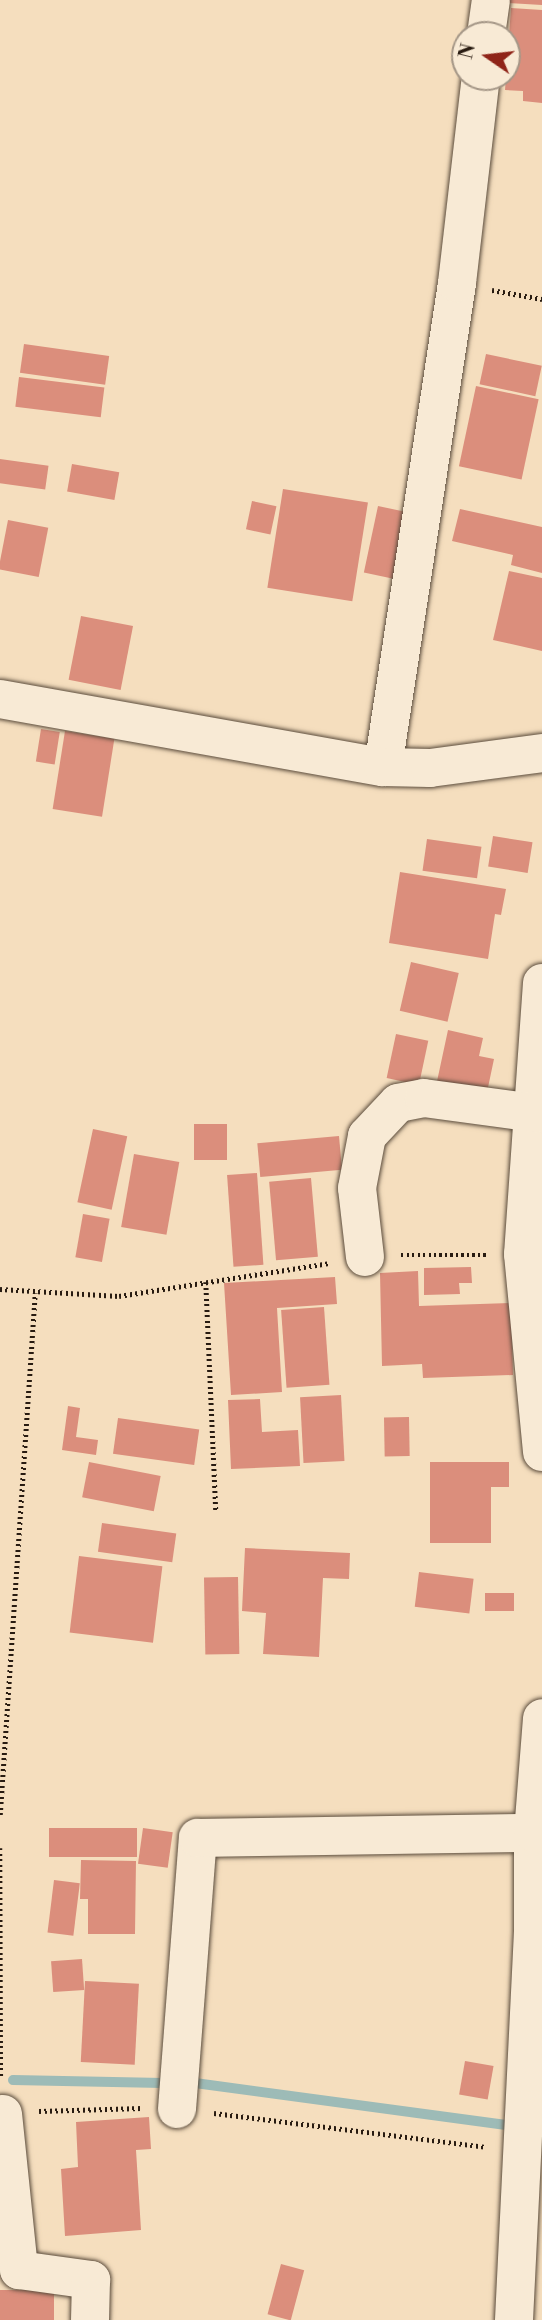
<!DOCTYPE html>
<html>
<head>
<meta charset="utf-8">
<style>
	body { margin:0 }
	#map { position:relative; width:542px; height:2320px; overflow:hidden; background:#f5debe; font-family:"Libre Bodoni",serif }
	div>[style] { position:absolute }
	[style*='--x'] { left:calc(var(--x)*1px); top:calc(var(--y)*1px); width:calc(var(--w)*1px); rotate:calc(var(--a)*1deg) }
	.stream>* { height:10px; margin:-5px; padding:0 5px; transform-origin:5px; border-radius:5px; background:#9dbbb7 }
	.building>* { inset:0; background:#db8e7c; transform-origin:0 0 }
	.path>* { height:4.5px; margin-top:-2.25px; transform-origin:0; background:repeating-linear-gradient(90deg,#281b11 0 2px,transparent 0 5.5px) }
	.roads { filter:drop-shadow(0 0 2px #5b4c3c) drop-shadow(0 0 2px #5b4c3c) }
	.minor>* { height:38px; margin:-19px; padding:0 19px; transform-origin:19px; border-radius:19px; background:#f8ead5 }
	.secondary>* { height:38px; margin:-19px; padding:0 19px; transform-origin:19px; border-radius:19px; background:#f8ead5 }
	span { translate:-50% -50%; white-space:nowrap; text-align:center; line-height:1.15; -webkit-text-stroke:7px #f8ead5; paint-order:stroke }
	.north { position:absolute; left:451px; top:21px; width:70px; height:70px; box-sizing:border-box; background:#f8ead5; border:2px solid #a59787; border-radius:50%; rotate:284deg; font-size:19px; font-weight:700; line-height:28px; text-align:center; color:#281b11 }
	.north::after { content:''; display:block; margin:auto; width:24px; height:32px; background:#8f2418; clip-path:polygon(50% 0,100% 100%,50% 72%,0 100%) }
</style>
</head>
<body>
<div id="map">
	<div class="stream">
		<div style="--x:13;--y:2080;--w:150;--a:1.1"></div>
		<div style="--x:195;--y:2083;--w:312;--a:7.7"></div>
	</div>
	<div class="building">
		<div style="clip-path:polygon(509px 0,542px 0,542px 5px,508px 3px)"></div>
		<div style="clip-path:polygon(511px 8px,542px 10px,542px 103px,523px 101px,523px 91px,505px 90px)"></div>
		<div style="left:24px;top:344px;width:86px;height:29px;rotate:8deg"></div>
		<div style="left:486px;top:354px;width:57px;height:31px;rotate:12deg"></div>
		<div style="left:19px;top:377px;width:86px;height:30px;rotate:7deg"></div>
		<div style="left:476px;top:386px;width:64px;height:82px;rotate:12deg"></div>
		<div style="left:0;top:459px;width:49px;height:24px;rotate:8deg"></div>
		<div style="left:72px;top:464px;width:48px;height:28px;rotate:10deg"></div>
		<div style="left:283px;top:489px;width:86px;height:100px;rotate:9deg"></div>
		<div style="left:252px;top:501px;width:25px;height:29px;rotate:12deg"></div>
		<div style="left:378px;top:506px;width:35px;height:68px;rotate:12deg"></div>
		<div style="clip-path:polygon(460px 509px,542px 527px,542px 573px,511px 565px,513px 555px,452px 541px)"></div>
		<div style="left:8px;top:520px;width:41px;height:50px;rotate:11deg"></div>
		<div style="clip-path:polygon(509px 571px,542px 578px,542px 651px,493px 640px)"></div>
		<div style="left:81px;top:616px;width:53px;height:65px;rotate:11deg"></div>
		<div style="left:41px;top:729px;width:19px;height:33px;rotate:9deg"></div>
		<div style="left:65px;top:731px;width:50px;height:79px;rotate:9deg"></div>
		<div style="left:493px;top:836px;width:40px;height:31px;rotate:9deg"></div>
		<div style="left:427px;top:839px;width:55px;height:32px;rotate:8deg"></div>
		<div style="clip-path:polygon(400px 872px,506px 889px,501px 915px,495px 914px,488px 959px,389px 943px)"></div>
		<div style="left:411px;top:962px;width:49px;height:50px;rotate:13deg"></div>
		<div style="clip-path:polygon(448px 1030px,483px 1038px,479px 1056px,494px 1059px,486px 1097px,436px 1086px)"></div>
		<div style="left:396px;top:1034px;width:33px;height:45px;rotate:12deg"></div>
		<div style="left:194px;top:1124px;width:33px;height:36px"></div>
		<div style="left:93px;top:1129px;width:35px;height:75px;rotate:12deg"></div>
		<div style="left:339px;top:1136px;width:34px;height:82px;rotate:85deg"></div>
		<div style="left:134px;top:1154px;width:46px;height:74px;rotate:10deg"></div>
		<div style="left:257px;top:1173px;width:92px;height:30px;rotate:86deg"></div>
		<div style="left:311px;top:1178px;width:79px;height:42px;rotate:85deg"></div>
		<div style="left:83px;top:1214px;width:27px;height:44px;rotate:10deg"></div>
		<div style="clip-path:polygon(471px 1267px,472px 1283px,459px 1283px,460px 1294px,424px 1295px,424px 1268px)"></div>
		<div style="clip-path:polygon(418px 1271px,419px 1306px,511px 1303px,513px 1375px,423px 1378px,422px 1364px,382px 1366px,380px 1273px)"></div>
		<div style="clip-path:polygon(335px 1277px,337px 1304px,277px 1308px,282px 1392px,231px 1395px,224px 1283px)"></div>
		<div style="left:324px;top:1307px;width:78px;height:43px;rotate:86deg"></div>
		<div style="left:341px;top:1395px;width:66px;height:41px;rotate:87deg"></div>
		<div style="clip-path:polygon(260px 1399px,262px 1432px,298px 1430px,300px 1466px,231px 1469px,228px 1400px)"></div>
		<div style="clip-path:polygon(68px 1406px,80px 1408px,76px 1437px,98px 1440px,96px 1455px,62px 1450px)"></div>
		<div style="left:409px;top:1417px;width:39px;height:25px;rotate:89deg"></div>
		<div style="left:118px;top:1418px;width:82px;height:36px;rotate:8deg"></div>
		<div style="left:89px;top:1462px;width:73px;height:36px;rotate:11deg"></div>
		<div style="clip-path:polygon(430px 1462px,509px 1462px,509px 1487px,491px 1487px,491px 1543px,430px 1543px)"></div>
		<div style="left:102px;top:1523px;width:75px;height:29px;rotate:8deg"></div>
		<div style="clip-path:polygon(245px 1548px,350px 1553px,349px 1579px,323px 1578px,319px 1657px,263px 1654px,266px 1613px,242px 1611px)"></div>
		<div style="left:79px;top:1556px;width:84px;height:77px;rotate:7deg"></div>
		<div style="left:419px;top:1572px;width:55px;height:35px;rotate:7deg"></div>
		<div style="left:238px;top:1577px;width:77px;height:34px;rotate:89deg"></div>
		<div style="left:485px;top:1593px;width:29px;height:18px"></div>
		<div style="left:49px;top:1828px;width:88px;height:29px"></div>
		<div style="left:143px;top:1828px;width:30px;height:36px;rotate:8deg"></div>
		<div style="clip-path:polygon(81px 1860px,136px 1861px,135px 1934px,88px 1934px,88px 1899px,80px 1899px)"></div>
		<div style="left:54px;top:1880px;width:26px;height:53px;rotate:7deg"></div>
		<div style="left:82px;top:1959px;width:31px;height:31px;rotate:86deg"></div>
		<div style="left:85px;top:1981px;width:54px;height:81px;rotate:3deg"></div>
		<div style="left:465px;top:2061px;width:29px;height:34px;rotate:10deg"></div>
		<div style="clip-path:polygon(149px 2117px,151px 2149px,136px 2150px,141px 2230px,65px 2236px,61px 2169px,78px 2167px,76px 2122px)"></div>
		<div style="left:281px;top:2264px;width:24px;height:52px;rotate:15deg"></div>
		<div style="left:54px;top:2290px;width:30px;height:54px;rotate:90deg"></div>
	</div>
	<div class="path">
		<div style="--x:492;--y:290;--w:51;--a:10.2"></div>
		<div style="--x:401;--y:1255;--w:86;--a:0"></div>
		<div style="--x:206;--y:1282;--w:228;--a:87.5"></div>
		<div style="--x:0;--y:1289;--w:119;--a:3.4"></div>
		<div style="--x:119;--y:1296;--w:214;--a:-8.9"></div>
		<div style="--x:0;--y:1815;--w:523;--a:-86.16"></div>
		<div style="--x:0;--y:1848;--w:230;--a:89.8"></div>
		<div style="--x:39;--y:2111;--w:103;--a:-1.7"></div>
		<div style="--x:214;--y:2113;--w:274;--a:7.1"></div>
	</div>
	<div class="roads">
		<div class="minor">
			<div style="--x:486;--y:35;--w:35;--a:-82"></div>
			<div style="--x:383;--y:767;--w:490;--a:-81.3"></div>
			<div style="--x:457;--y:283;--w:207;--a:-83.4"></div>
			<div style="--x:542;--y:983;--w:272;--a:94"></div>
			<div style="--x:523;--y:1254;--w:199;--a:84.5"></div>
			<div style="--x:365;--y:1257;--w:69;--a:-96.6"></div>
			<div style="--x:357;--y:1188;--w:53;--a:-79.1"></div>
			<div style="--x:367;--y:1136;--w:45;--a:-46.8"></div>
			<div style="--x:398;--y:1103;--w:26;--a:-11"></div>
			<div style="--x:424;--y:1098;--w:119;--a:7.7"></div>
			<div style="--x:177;--y:2109;--w:272;--a:-85.6"></div>
			<div style="--x:198;--y:1838;--w:335;--a:-0.9"></div>
			<div style="--x:3;--y:2114;--w:157;--a:84.1"></div>
			<div style="--x:19;--y:2270;--w:73;--a:7.9"></div>
			<div style="--x:91;--y:2280;--w:40;--a:91.4"></div>
			<div style="--x:514;--y:2320;--w:391;--a:-87.2"></div>
			<div style="--x:533;--y:1929;--w:96;--a:-90"></div>
			<div style="--x:533;--y:1833;--w:115;--a:-85.5"></div>
		</div>
		<div class="secondary">
			<div style="--x:0;--y:699;--w:389;--a:10.1"></div>
			<div style="--x:383;--y:767;--w:47;--a:1.2"></div>
			<div style="--x:430;--y:768;--w:113;--a:-7.6"></div>
		</div>
	</div>
	<div class="north">N</div>
</div>
</body>
</html>
